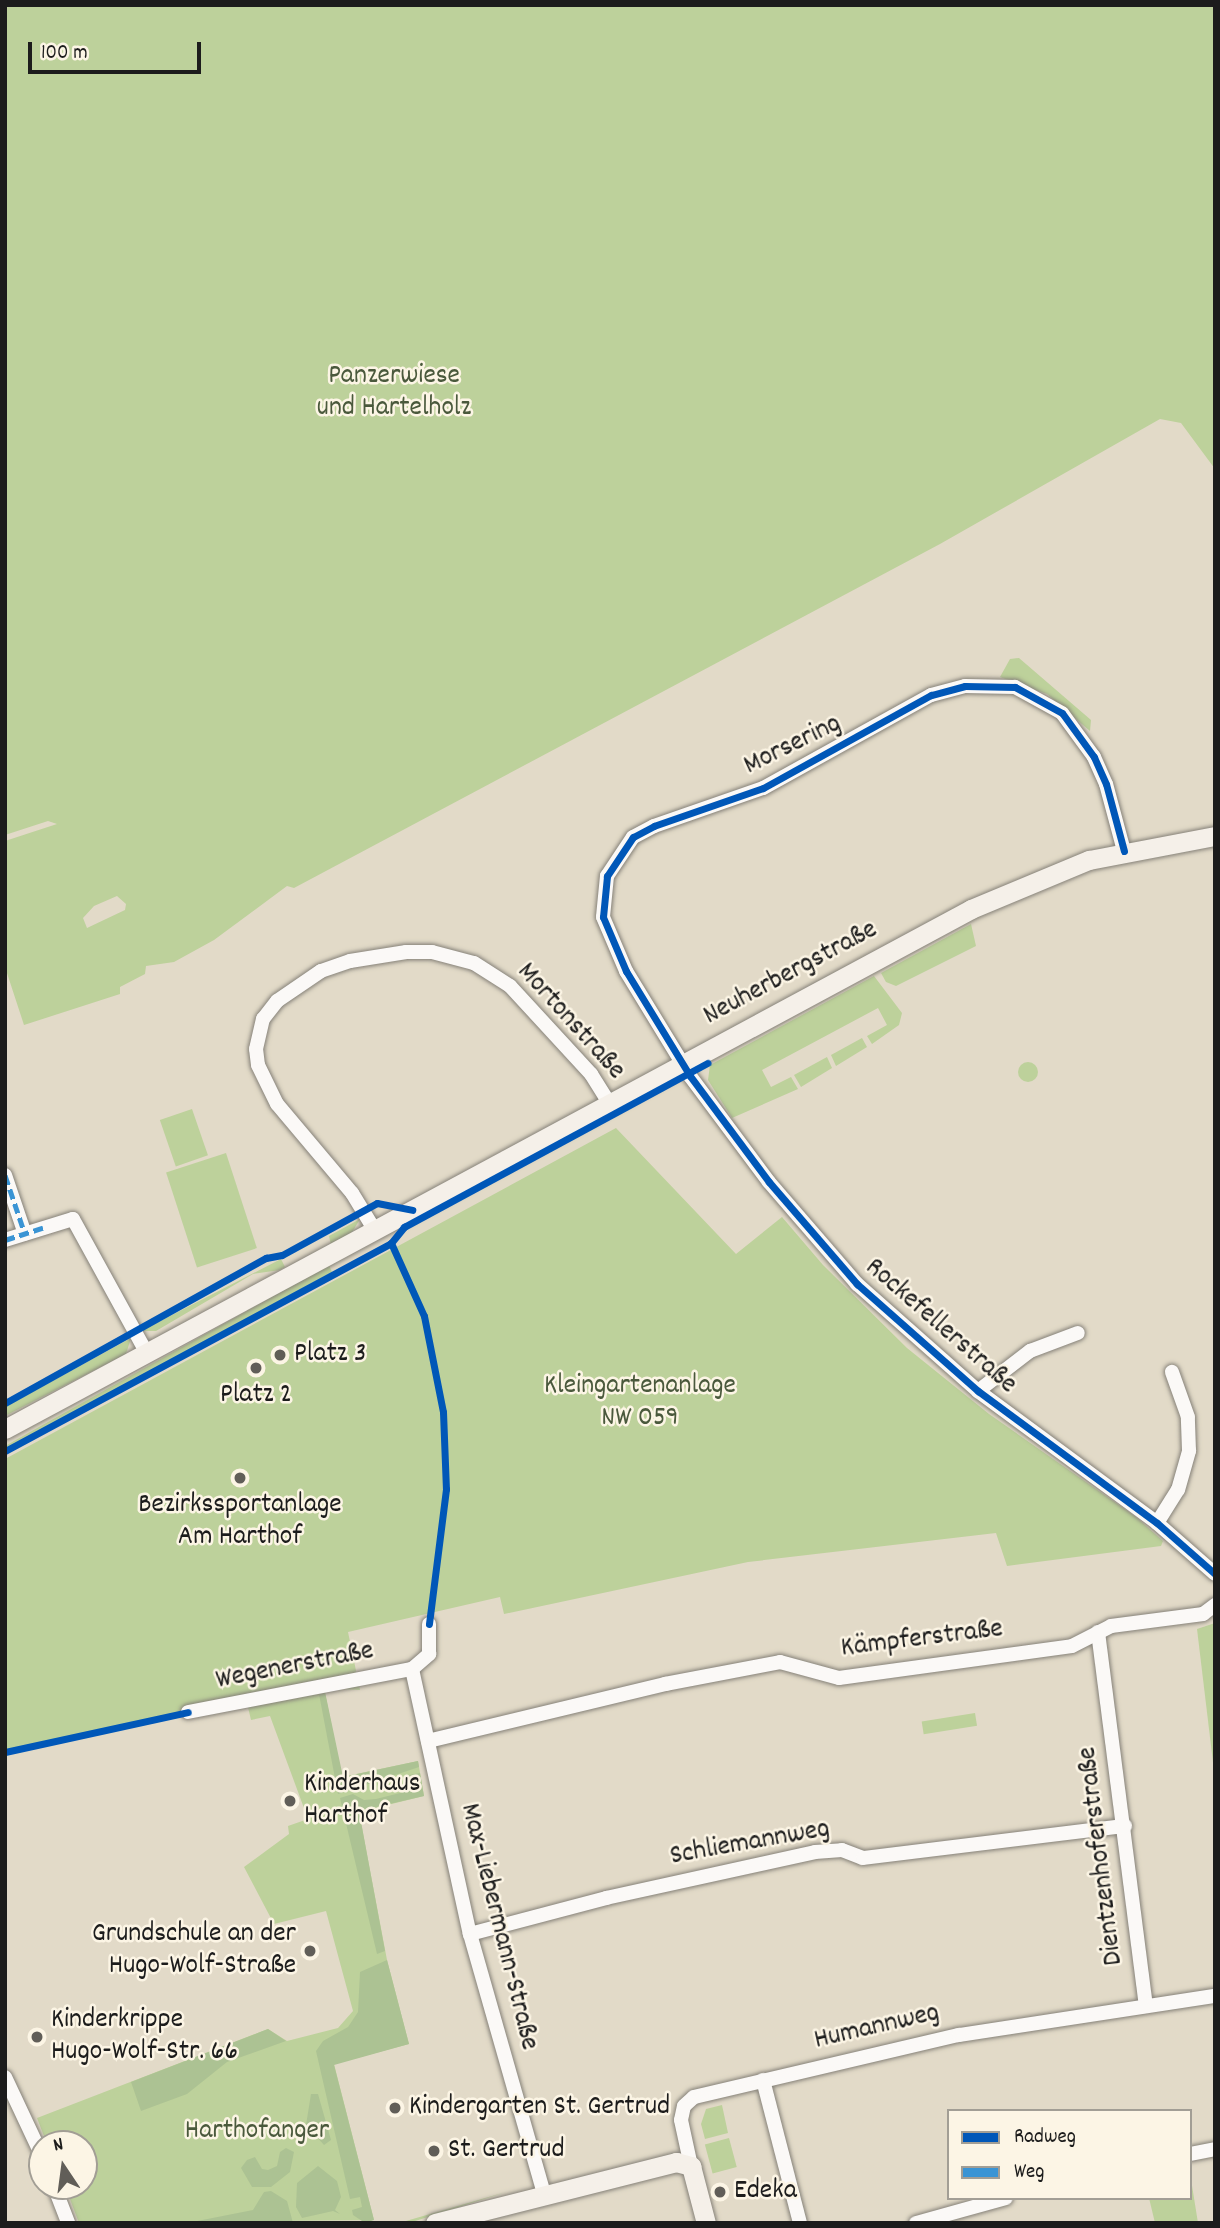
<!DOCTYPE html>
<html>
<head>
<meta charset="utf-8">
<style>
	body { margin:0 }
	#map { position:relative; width:1220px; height:2228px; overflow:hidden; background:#e2dac8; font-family:Dekko,sans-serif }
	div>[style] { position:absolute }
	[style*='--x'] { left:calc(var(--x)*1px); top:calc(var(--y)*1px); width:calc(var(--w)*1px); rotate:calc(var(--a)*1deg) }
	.green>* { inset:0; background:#bdd19b; transform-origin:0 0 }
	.round { border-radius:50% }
	.forest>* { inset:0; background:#acc293 }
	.roads { filter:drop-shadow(0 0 2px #858178) drop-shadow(0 0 2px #858178) }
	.street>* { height:14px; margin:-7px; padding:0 7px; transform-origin:7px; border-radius:7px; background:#fbf9f7 }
	.secondary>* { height:19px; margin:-9.5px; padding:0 9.5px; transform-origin:9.5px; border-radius:9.5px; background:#f5f0e9 }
	.quiet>* { height:5px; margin-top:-2.5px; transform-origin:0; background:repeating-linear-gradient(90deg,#3a94d4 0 10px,transparent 0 15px) }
	.cycleway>* { height:7px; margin:-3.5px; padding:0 3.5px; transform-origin:3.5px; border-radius:3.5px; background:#0057b8 }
	.dots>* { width:19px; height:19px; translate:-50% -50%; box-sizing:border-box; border:4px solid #fcf5e5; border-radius:50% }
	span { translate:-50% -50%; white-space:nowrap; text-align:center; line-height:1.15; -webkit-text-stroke:5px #fcf5e5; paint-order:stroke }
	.park-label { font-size:28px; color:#4a593c }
	.street-label { font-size:28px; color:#1c1c1c }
	.poi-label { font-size:28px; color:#1c1c1c }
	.left { translate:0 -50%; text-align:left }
	.right { translate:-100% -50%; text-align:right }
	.frame { position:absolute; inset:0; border:7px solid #1c1c1c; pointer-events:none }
	.legend { position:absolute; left:947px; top:2109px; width:245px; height:91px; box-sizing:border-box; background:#fcf5e5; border:2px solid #a29e95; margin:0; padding:9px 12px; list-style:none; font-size:21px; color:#1c1c1c }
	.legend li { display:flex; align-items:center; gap:14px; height:35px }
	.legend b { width:35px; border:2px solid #a29e95 }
	.north { position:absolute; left:28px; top:2130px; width:70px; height:70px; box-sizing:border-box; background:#fcf5e5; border:2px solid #a29e95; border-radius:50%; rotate:347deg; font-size:19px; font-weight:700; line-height:28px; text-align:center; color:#1c1c1c }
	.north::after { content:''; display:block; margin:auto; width:24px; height:32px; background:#615e58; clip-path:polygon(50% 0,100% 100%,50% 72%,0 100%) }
	.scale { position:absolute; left:28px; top:42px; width:173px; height:32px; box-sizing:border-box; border:4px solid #1c1c1c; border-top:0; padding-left:9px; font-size:21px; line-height:24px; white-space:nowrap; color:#1c1c1c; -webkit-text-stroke:5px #fcf5e5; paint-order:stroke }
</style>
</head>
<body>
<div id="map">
	<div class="green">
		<div style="clip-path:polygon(evenodd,5px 5px,1215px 5px,1215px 469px,1181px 423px,1160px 419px,940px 544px,294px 888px,287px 886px,214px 940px,174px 962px,146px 966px,145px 974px,120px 987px,120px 994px,24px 1025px,5px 967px,5px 841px,57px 824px,48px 821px,5px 835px,5px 5px,117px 896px,126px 904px,125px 910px,87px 928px,83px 918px,94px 906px,117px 896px)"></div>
		<div style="clip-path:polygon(1019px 658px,1091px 720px,1090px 731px,1047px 694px,1000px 677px,1010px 659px)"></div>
		<div style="clip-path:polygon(971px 924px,976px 946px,896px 986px,886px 982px,881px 973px)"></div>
		<div style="clip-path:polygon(874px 976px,902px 1013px,899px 1025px,872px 1044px,867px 1036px,887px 1025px,878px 1008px,762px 1070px,771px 1087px,791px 1077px,798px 1089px,732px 1118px,708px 1080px,710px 1065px)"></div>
		<div style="clip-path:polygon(862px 1038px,867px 1047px,836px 1066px,831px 1055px)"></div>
		<div style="clip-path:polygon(827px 1057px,832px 1068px,801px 1087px,794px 1075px)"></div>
		<div class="round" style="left:1018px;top:1062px;width:20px;height:20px"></div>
		<div style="left:192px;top:1109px;width:49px;height:34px;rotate:71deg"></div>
		<div style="clip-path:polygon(616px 1128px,736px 1254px,782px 1217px,823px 1265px,907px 1348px,989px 1414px,1136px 1517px,1163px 1541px,1161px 1546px,1007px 1566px,996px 1533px,748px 1562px,504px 1614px,500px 1597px,348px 1632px,360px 1690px,324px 1688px,342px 1777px,418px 1761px,424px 1796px,359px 1812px,387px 1960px,409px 2044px,334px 2064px,374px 2220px,79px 2223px,65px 2186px,84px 2186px,84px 2144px,47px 2144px,37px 2118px,268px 2029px,287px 2041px,338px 2028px,353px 2011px,326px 1911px,274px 1924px,244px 1867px,289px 1834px,288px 1826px,308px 1819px,270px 1716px,251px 1720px,247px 1703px,5px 1755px,5px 1459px)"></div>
		<div style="left:226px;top:1153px;width:100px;height:63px;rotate:72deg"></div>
		<div style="clip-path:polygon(360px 1219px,351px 1234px,331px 1245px,329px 1236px)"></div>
		<div style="clip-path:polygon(281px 1259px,285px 1267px,280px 1270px,253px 1274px,156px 1331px,141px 1331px)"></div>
		<div style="clip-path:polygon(329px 1265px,332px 1272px,5px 1450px,5px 1446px)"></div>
		<div style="clip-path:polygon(131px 1338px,126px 1354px,5px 1416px,5px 1407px)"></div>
		<div style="clip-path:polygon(1215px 1623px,1215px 1779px,1197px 1629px)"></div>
		<div style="left:975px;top:1713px;width:13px;height:54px;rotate:81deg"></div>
		<div style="clip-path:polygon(722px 2105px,728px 2133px,705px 2139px,701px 2124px,706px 2109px)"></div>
		<div style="left:729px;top:2138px;width:30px;height:25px;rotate:75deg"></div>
		<div style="clip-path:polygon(1190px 2173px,1198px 2223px,1155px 2223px,1149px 2198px,1190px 2198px)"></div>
		<div style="clip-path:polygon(506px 2192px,409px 2223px,399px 2223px)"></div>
	</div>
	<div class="forest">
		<div style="clip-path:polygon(324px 1687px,343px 1777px,418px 1761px,419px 1767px,338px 1794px,319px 1694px)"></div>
		<div style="clip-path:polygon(420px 1773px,424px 1796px,359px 1811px,385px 1951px,377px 1954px,340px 1798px,353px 1794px,364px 1800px,376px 1799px,408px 1791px,409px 1775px)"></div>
		<div style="clip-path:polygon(387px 1960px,409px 2044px,334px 2065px,374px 2220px,365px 2223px,353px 2215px,352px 2210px,362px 2207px,360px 2197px,350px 2199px,316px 2051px,323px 2041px,348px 2027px,358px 2012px,360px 1972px)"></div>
		<div style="clip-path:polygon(268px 2029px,286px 2041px,227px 2062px,187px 2094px,141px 2111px,131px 2082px)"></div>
		<div style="clip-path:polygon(311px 2094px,318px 2094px,331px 2140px,324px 2145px,306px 2125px)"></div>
		<div style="clip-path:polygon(286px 2148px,294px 2152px,290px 2172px,271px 2187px,252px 2187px,241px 2168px,247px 2160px,255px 2157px,262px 2169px,268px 2170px,277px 2166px,280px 2152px)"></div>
		<div style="clip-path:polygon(318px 2166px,337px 2181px,341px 2197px,335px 2210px,340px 2214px,333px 2211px,302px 2218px,296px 2207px,297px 2183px)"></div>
		<div style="clip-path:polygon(271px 2191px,287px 2201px,293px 2223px,187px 2223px,253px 2210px,264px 2192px)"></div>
	</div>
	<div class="roads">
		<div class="street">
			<div style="--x:1124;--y:851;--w:69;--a:-105"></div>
			<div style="--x:1106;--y:784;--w:30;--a:-114"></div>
			<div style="--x:1094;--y:757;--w:54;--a:-126"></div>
			<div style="--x:1062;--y:713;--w:54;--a:-151"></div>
			<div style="--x:1015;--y:687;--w:50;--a:-178.9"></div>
			<div style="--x:965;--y:686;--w:35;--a:165"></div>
			<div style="--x:931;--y:695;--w:192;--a:151"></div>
			<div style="--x:763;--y:788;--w:115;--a:160.8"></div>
			<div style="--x:654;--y:826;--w:24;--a:152"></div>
			<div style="--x:633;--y:837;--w:47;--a:123.7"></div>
			<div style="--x:607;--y:876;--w:41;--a:95.6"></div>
			<div style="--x:603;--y:917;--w:59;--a:66.9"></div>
			<div style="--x:626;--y:971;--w:123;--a:58.6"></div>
			<div style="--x:690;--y:1076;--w:132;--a:53.3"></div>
			<div style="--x:769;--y:1182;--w:135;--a:49.2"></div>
			<div style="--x:857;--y:1284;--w:162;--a:41.5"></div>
			<div style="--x:978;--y:1391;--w:222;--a:36.4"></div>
			<div style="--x:1157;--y:1523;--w:77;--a:41.3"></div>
			<div style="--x:5;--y:1175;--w:62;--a:71.3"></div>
			<div style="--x:374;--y:1229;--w:42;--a:-121.4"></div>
			<div style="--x:352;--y:1193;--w:116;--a:-130.1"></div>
			<div style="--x:277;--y:1104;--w:43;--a:-116"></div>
			<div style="--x:258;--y:1065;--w:16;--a:-97"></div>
			<div style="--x:256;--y:1049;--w:31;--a:-77"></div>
			<div style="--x:263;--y:1019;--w:23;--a:-52"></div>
			<div style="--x:277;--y:1001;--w:53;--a:-34.3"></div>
			<div style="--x:321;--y:971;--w:31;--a:-19"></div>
			<div style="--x:350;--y:961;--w:57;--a:-9.1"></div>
			<div style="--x:406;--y:952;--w:26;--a:0"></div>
			<div style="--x:432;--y:952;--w:43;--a:14.7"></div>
			<div style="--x:474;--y:963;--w:43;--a:32.6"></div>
			<div style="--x:510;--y:986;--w:120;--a:47.4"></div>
			<div style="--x:591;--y:1074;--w:36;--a:58"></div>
			<div style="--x:5;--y:1240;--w:71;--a:-17.2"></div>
			<div style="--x:73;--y:1219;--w:152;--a:61.2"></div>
			<div style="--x:978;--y:1391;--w:66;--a:-37.6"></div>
			<div style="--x:1030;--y:1351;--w:51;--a:-20.6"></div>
			<div style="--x:1157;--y:1523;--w:39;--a:-58"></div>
			<div style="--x:1178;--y:1490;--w:41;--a:-74.2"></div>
			<div style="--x:1189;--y:1451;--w:34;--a:-92"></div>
			<div style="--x:1188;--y:1417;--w:48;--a:-109.6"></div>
			<div style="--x:1098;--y:1632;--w:377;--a:82.7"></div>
			<div style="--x:412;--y:1669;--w:271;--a:77.7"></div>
			<div style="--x:470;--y:1934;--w:270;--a:74.1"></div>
			<div style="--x:188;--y:1712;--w:228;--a:-10.9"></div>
			<div style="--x:412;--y:1669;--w:23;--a:-41"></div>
			<div style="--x:429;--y:1654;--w:30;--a:-90"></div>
			<div style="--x:428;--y:1741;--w:244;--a:-13.5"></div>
			<div style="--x:665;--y:1684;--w:117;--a:-10.8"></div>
			<div style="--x:780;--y:1662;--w:61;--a:15.2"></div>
			<div style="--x:839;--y:1678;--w:235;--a:-7.8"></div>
			<div style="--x:1072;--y:1646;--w:44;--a:-27.1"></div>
			<div style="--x:1111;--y:1626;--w:93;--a:-7.4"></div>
			<div style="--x:1203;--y:1614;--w:15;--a:-37"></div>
			<div style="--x:470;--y:1934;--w:141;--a:-14.8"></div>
			<div style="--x:606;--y:1898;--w:214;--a:-12.4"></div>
			<div style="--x:815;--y:1852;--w:27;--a:-4"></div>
			<div style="--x:842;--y:1850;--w:22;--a:21"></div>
			<div style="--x:863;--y:1858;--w:264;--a:-7"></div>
			<div style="--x:5;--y:2077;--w:87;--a:64.9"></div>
			<div style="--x:763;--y:2080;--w:148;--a:75.5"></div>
			<div style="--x:1190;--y:2154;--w:25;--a:-11"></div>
			<div style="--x:691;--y:2166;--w:47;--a:-102.3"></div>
			<div style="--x:681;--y:2120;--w:14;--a:-78"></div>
			<div style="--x:684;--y:2106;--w:13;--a:-42"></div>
			<div style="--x:694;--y:2097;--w:272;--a:-13.2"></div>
			<div style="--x:959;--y:2035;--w:259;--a:-8.7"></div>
			<div style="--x:54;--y:2186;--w:40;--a:69"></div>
			<div style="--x:916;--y:2223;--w:93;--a:-15.5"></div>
		</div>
		<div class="secondary">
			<div style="--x:5;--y:1429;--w:1097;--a:-28.29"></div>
			<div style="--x:971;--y:909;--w:128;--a:-22.6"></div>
			<div style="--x:1089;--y:860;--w:128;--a:-10.8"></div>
			<div style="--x:435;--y:2223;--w:249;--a:-14.2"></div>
			<div style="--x:676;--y:2162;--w:16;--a:15"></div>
			<div style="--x:691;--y:2166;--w:59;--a:75.3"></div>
		</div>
	</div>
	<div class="quiet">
		<div style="--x:5;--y:1175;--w:62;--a:71.3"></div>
		<div style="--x:5;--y:1240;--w:40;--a:-18"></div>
	</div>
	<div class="cycleway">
		<div style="--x:1124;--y:851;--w:69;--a:-105"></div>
		<div style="--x:1106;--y:784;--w:30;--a:-114"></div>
		<div style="--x:1094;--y:757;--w:54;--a:-126"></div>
		<div style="--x:1062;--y:713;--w:54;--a:-151"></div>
		<div style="--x:1015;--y:687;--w:50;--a:-178.9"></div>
		<div style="--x:965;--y:686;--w:35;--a:165"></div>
		<div style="--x:931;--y:695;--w:192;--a:151"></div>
		<div style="--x:763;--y:788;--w:115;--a:160.8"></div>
		<div style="--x:654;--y:826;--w:24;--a:152"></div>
		<div style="--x:633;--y:837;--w:47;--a:123.7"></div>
		<div style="--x:607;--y:876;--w:41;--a:95.6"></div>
		<div style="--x:603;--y:917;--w:59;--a:66.9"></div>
		<div style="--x:626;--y:971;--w:123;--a:58.6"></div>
		<div style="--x:690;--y:1076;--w:132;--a:53.3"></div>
		<div style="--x:769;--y:1182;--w:135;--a:49.2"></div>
		<div style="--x:857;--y:1284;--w:162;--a:41.5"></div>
		<div style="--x:978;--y:1391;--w:222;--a:36.4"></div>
		<div style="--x:1157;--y:1523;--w:77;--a:41.3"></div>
		<div style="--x:391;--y:1243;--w:80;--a:65.7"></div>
		<div style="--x:424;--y:1316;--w:98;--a:78.8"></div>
		<div style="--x:443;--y:1412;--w:77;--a:87.8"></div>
		<div style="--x:446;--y:1489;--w:136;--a:97.2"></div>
		<div style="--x:5;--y:1403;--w:299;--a:-29.1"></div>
		<div style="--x:266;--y:1258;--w:16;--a:-11"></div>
		<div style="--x:282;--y:1255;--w:108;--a:-28.7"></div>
		<div style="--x:377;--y:1203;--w:36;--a:11"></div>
		<div style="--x:5;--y:1451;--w:438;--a:-28.3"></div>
		<div style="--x:391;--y:1243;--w:21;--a:-51"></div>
		<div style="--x:404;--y:1227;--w:345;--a:-28.4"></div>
		<div style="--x:5;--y:1752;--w:187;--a:-12.3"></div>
	</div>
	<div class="dots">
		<div style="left:280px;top:1355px;background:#615e58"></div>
		<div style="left:256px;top:1368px;background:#615e58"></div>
		<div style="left:240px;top:1478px;background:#615e58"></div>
		<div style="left:290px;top:1801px;background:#615e58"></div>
		<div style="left:310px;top:1951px;background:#615e58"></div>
		<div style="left:37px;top:2037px;background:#615e58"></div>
		<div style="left:395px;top:2108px;background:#615e58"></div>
		<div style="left:434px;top:2151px;background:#615e58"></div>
		<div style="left:720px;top:2192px;background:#615e58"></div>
	</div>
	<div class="park-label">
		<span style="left:394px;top:393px">Panzerwiese<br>und Hartelholz</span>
		<span style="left:640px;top:1403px">Kleingartenanlage<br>NW 059</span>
		<span style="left:257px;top:2132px">Harthofanger</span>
	</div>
	<div class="street-label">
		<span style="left:793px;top:746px;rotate:-26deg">Morsering</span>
		<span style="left:791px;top:974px;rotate:-28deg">Neuherbergstraße</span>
		<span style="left:570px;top:1022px;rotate:48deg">Mortonstraße</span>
		<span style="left:940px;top:1327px;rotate:41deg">Rockefellerstraße</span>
		<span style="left:922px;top:1640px;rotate:-7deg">Kämpferstraße</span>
		<span style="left:295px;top:1667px;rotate:-11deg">Wegenerstraße</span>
		<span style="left:750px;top:1844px;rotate:-10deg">Schliemannweg</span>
		<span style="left:1102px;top:1856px;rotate:-97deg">Dientzenhoferstraße</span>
		<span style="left:498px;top:1927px;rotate:76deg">Max-Liebermann-Straße</span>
		<span style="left:877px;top:2028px;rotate:-13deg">Humannweg</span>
	</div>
	<div class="poi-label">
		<span class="left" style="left:294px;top:1355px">Platz 3</span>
		<span style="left:256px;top:1396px">Platz 2</span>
		<span style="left:240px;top:1522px">Bezirkssportanlage<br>Am Harthof</span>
		<span class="left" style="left:304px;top:1801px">Kinderhaus<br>Harthof</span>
		<span class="right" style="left:296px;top:1951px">Grundschule an der<br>Hugo-Wolf-Straße</span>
		<span class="left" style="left:51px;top:2037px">Kinderkrippe<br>Hugo-Wolf-Str. 66</span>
		<span class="left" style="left:409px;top:2108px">Kindergarten St. Gertrud</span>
		<span class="left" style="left:448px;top:2151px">St. Gertrud</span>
		<span class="left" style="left:734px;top:2192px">Edeka</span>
	</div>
	<div class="frame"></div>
	<ul class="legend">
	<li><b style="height:9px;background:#0057b8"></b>Radweg</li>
	<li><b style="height:9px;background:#3a94d4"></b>Weg</li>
	</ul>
	<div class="north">N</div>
	<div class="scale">100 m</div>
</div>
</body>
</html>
